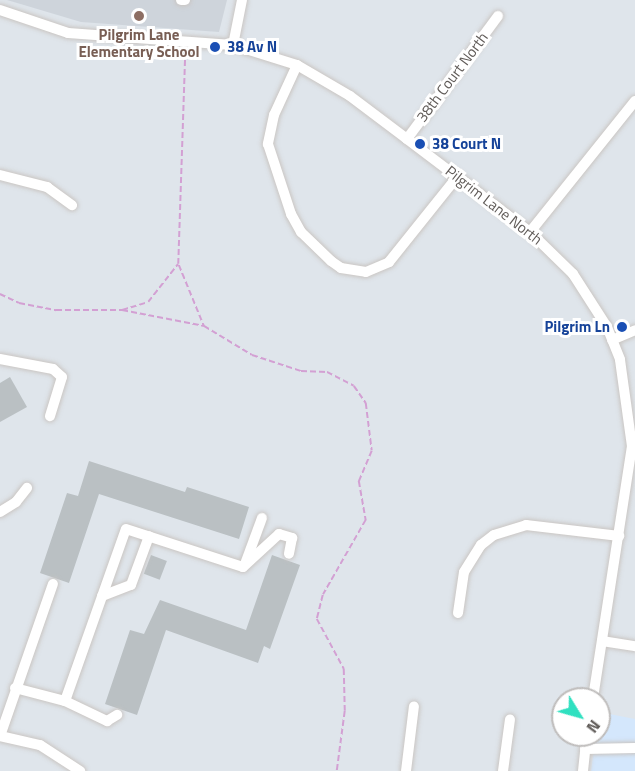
<!DOCTYPE html>
<html>
<head>
<meta charset="utf-8">
<style>
	body { margin:0 }
	#map { position:relative; width:635px; height:771px; overflow:hidden; background:#dfe5eb; font-family:"Titillium Web",sans-serif }
	div>[style] { position:absolute }
	[style*='--x'] { left:calc(var(--x)*1px); top:calc(var(--y)*1px); width:calc(var(--w)*1px); rotate:calc(var(--a)*1deg) }
	.commercial>* { inset:0; background:#d4e7fc }
	.education>* { inset:0; background:#ced4db }
	.building>* { inset:0; background:#bac0c3; transform-origin:0 0 }
	.path>* { height:1.5px; margin-top:-0.75px; transform-origin:0; background:repeating-linear-gradient(90deg,#d3a0d3 0 6px,transparent 0 9px) }
	.roads { filter:drop-shadow(0 0 2px #cac6c3) drop-shadow(0 0 2px #cac6c3) }
	.minor>* { height:10px; margin:-5px; padding:0 5px; transform-origin:5px; border-radius:5px; background:#fff }
	.dots>* { width:16px; height:16px; translate:-50% -50%; box-sizing:border-box; border:3px solid #fff; border-radius:50% }
	span { translate:-50% -50%; white-space:nowrap; text-align:center; line-height:1.15; -webkit-text-stroke:6px #fff; paint-order:stroke }
	.education-label { font-size:15px; color:#785e54; font-weight:700 }
	.transit-label { font-size:15px; color:#164399; font-weight:700 }
	.left { translate:0 -50%; text-align:left }
	.right { translate:-100% -50%; text-align:right }
	.street-label { font-size:15px; color:#605b58 }
	.north { position:absolute; left:551px; top:687px; width:60px; height:60px; box-sizing:border-box; background:#fff; border:2px solid #bfbdbc; border-radius:50%; rotate:127deg; font-size:16px; font-weight:700; line-height:24px; text-align:center; color:#605b58 }
	.north::after { content:''; display:block; margin:auto; width:21px; height:27px; background:#30e0c0; clip-path:polygon(50% 0,100% 100%,50% 72%,0 100%) }
</style>
</head>
<body>
<div id="map">
	<div class="commercial">
		<div style="clip-path:polygon(599px 712px,635px 719px,635px 771px,591px 771px)"></div>
	</div>
	<div class="education">
		<div style="clip-path:polygon(7px 0,227px 0,219px 32px,81px 22px)"></div>
	</div>
	<div class="building">
		<div style="clip-path:polygon(10px 377px,27px 407px,0 422px,0 383px)"></div>
		<div style="clip-path:polygon(89px 461px,185px 492px,187px 487px,249px 507px,239px 539px,99px 494px,69px 583px,40px 573px,67px 493px,78px 496px)"></div>
		<div style="left:151px;top:555px;width:17px;height:20px;rotate:21deg"></div>
		<div style="clip-path:polygon(272px 555px,300px 565px,270px 649px,264px 646px,258px 663px,166px 630px,137px 715px,105px 704px,130px 630px,144px 634px,160px 600px,246px 630px)"></div>
	</div>
	<div class="path">
		<div style="--x:179;--y:265;--w:66;--a:67.7"></div>
		<div style="--x:0;--y:294;--w:21;--a:25"></div>
		<div style="--x:19;--y:303;--w:38;--a:11"></div>
		<div style="--x:56;--y:310;--w:66;--a:0"></div>
		<div style="--x:122;--y:310;--w:27;--a:-17"></div>
		<div style="--x:148;--y:302;--w:48;--a:-51.7"></div>
		<div style="--x:178;--y:264;--w:207;--a:-88.1"></div>
		<div style="--x:122;--y:310;--w:84;--a:11"></div>
		<div style="--x:204;--y:326;--w:56;--a:31.1"></div>
		<div style="--x:252;--y:355;--w:52;--a:18.1"></div>
		<div style="--x:301;--y:371;--w:26;--a:2"></div>
		<div style="--x:327;--y:372;--w:30;--a:27"></div>
		<div style="--x:354;--y:386;--w:21;--a:55"></div>
		<div style="--x:366;--y:403;--w:48;--a:82.9"></div>
		<div style="--x:372;--y:451;--w:33;--a:113"></div>
		<div style="--x:359;--y:481;--w:40;--a:80"></div>
		<div style="--x:366;--y:520;--w:86;--a:119.8"></div>
		<div style="--x:323;--y:595;--w:25;--a:104"></div>
		<div style="--x:317;--y:619;--w:57;--a:61.6"></div>
		<div style="--x:344;--y:669;--w:42;--a:88.6"></div>
		<div style="--x:345;--y:711;--w:61;--a:97.6"></div>
	</div>
	<div class="roads">
		<div class="minor">
			<div style="--x:181;--y:0;--w:4;--a:0"></div>
			<div style="--x:0;--y:10;--w:72;--a:18.7"></div>
			<div style="--x:68;--y:33;--w:165;--a:4.2"></div>
			<div style="--x:233;--y:45;--w:67;--a:17.4"></div>
			<div style="--x:297;--y:65;--w:61;--a:30.3"></div>
			<div style="--x:350;--y:96;--w:71;--a:37"></div>
			<div style="--x:407;--y:139;--w:154;--a:37.1"></div>
			<div style="--x:530;--y:232;--w:60;--a:44.3"></div>
			<div style="--x:573;--y:274;--w:63;--a:57.3"></div>
			<div style="--x:607;--y:327;--w:35;--a:68"></div>
			<div style="--x:620;--y:360;--w:87;--a:82.1"></div>
			<div style="--x:632;--y:446;--w:256;--a:98.8"></div>
			<div style="--x:233;--y:45;--w:46;--a:-78.7"></div>
			<div style="--x:297;--y:65;--w:55;--a:114.7"></div>
			<div style="--x:274;--y:115;--w:30;--a:102"></div>
			<div style="--x:268;--y:144;--w:74;--a:71.8"></div>
			<div style="--x:291;--y:214;--w:21;--a:61"></div>
			<div style="--x:301;--y:232;--w:42;--a:44"></div>
			<div style="--x:331;--y:261;--w:12;--a:35"></div>
			<div style="--x:341;--y:268;--w:25;--a:9"></div>
			<div style="--x:366;--y:272;--w:25;--a:-23"></div>
			<div style="--x:389;--y:262;--w:109;--a:-51.3"></div>
			<div style="--x:407;--y:139;--w:153;--a:-53.5"></div>
			<div style="--x:0;--y:175;--w:49;--a:14.3"></div>
			<div style="--x:47;--y:187;--w:31;--a:36"></div>
			<div style="--x:530;--y:232;--w:168;--a:-51.3"></div>
			<div style="--x:612;--y:340;--w:25;--a:-23"></div>
			<div style="--x:0;--y:359;--w:54;--a:10.7"></div>
			<div style="--x:53;--y:369;--w:12;--a:42"></div>
			<div style="--x:62;--y:377;--w:41;--a:107.1"></div>
			<div style="--x:0;--y:512;--w:19;--a:-32"></div>
			<div style="--x:16;--y:502;--w:18;--a:-52"></div>
			<div style="--x:245;--y:564;--w:49;--a:-69.7"></div>
			<div style="--x:102;--y:596;--w:31;--a:-21"></div>
			<div style="--x:131;--y:585;--w:52;--a:-69.8"></div>
			<div style="--x:458;--y:613;--w:41;--a:-81.7"></div>
			<div style="--x:464;--y:572;--w:32;--a:-58"></div>
			<div style="--x:481;--y:545;--w:16;--a:-38"></div>
			<div style="--x:494;--y:535;--w:34;--a:-17"></div>
			<div style="--x:526;--y:525;--w:94;--a:6.7"></div>
			<div style="--x:602;--y:641;--w:33;--a:9"></div>
			<div style="--x:15;--y:688;--w:52;--a:14.6"></div>
			<div style="--x:65;--y:701;--w:47;--a:25.5"></div>
			<div style="--x:107;--y:721;--w:12;--a:-31"></div>
			<div style="--x:65;--y:701;--w:182;--a:-70.5"></div>
			<div style="--x:126;--y:529;--w:123;--a:18"></div>
			<div style="--x:243;--y:567;--w:49;--a:-42.5"></div>
			<div style="--x:279;--y:534;--w:14;--a:17"></div>
			<div style="--x:292;--y:538;--w:16;--a:101"></div>
			<div style="--x:0;--y:736;--w:161;--a:-70.8"></div>
			<div style="--x:0;--y:736;--w:41;--a:12.7"></div>
			<div style="--x:40;--y:745;--w:48;--a:33"></div>
			<div style="--x:585;--y:749;--w:50;--a:-1.1"></div>
			<div style="--x:406;--y:771;--w:65;--a:-83"></div>
			<div style="--x:503;--y:771;--w:52;--a:-82.3"></div>
			<div style="--x:583;--y:771;--w:36;--a:-84"></div>
		</div>
	</div>
	<div class="dots">
		<div style="left:139px;top:16px;background:#8d6e63"></div>
		<div style="left:215px;top:47px;background:#1a4fb4"></div>
		<div style="left:420px;top:144px;background:#1a4fb4"></div>
		<div style="left:622px;top:327px;background:#1a4fb4"></div>
	</div>
	<div class="education-label">
		<span style="left:139px;top:43px">Pilgrim Lane<br>Elementary School</span>
	</div>
	<div class="transit-label">
		<span class="left" style="left:227px;top:47px">38 Av N</span>
		<span class="left" style="left:432px;top:144px">38 Court N</span>
		<span class="right" style="left:610px;top:327px">Pilgrim Ln</span>
	</div>
	<div class="street-label">
		<span style="left:452px;top:77px;rotate:-53deg">38th Court North</span>
		<span style="left:494px;top:205px;rotate:38deg">Pilgrim Lane North</span>
	</div>
	<div class="north">N</div>
</div>
</body>
</html>
